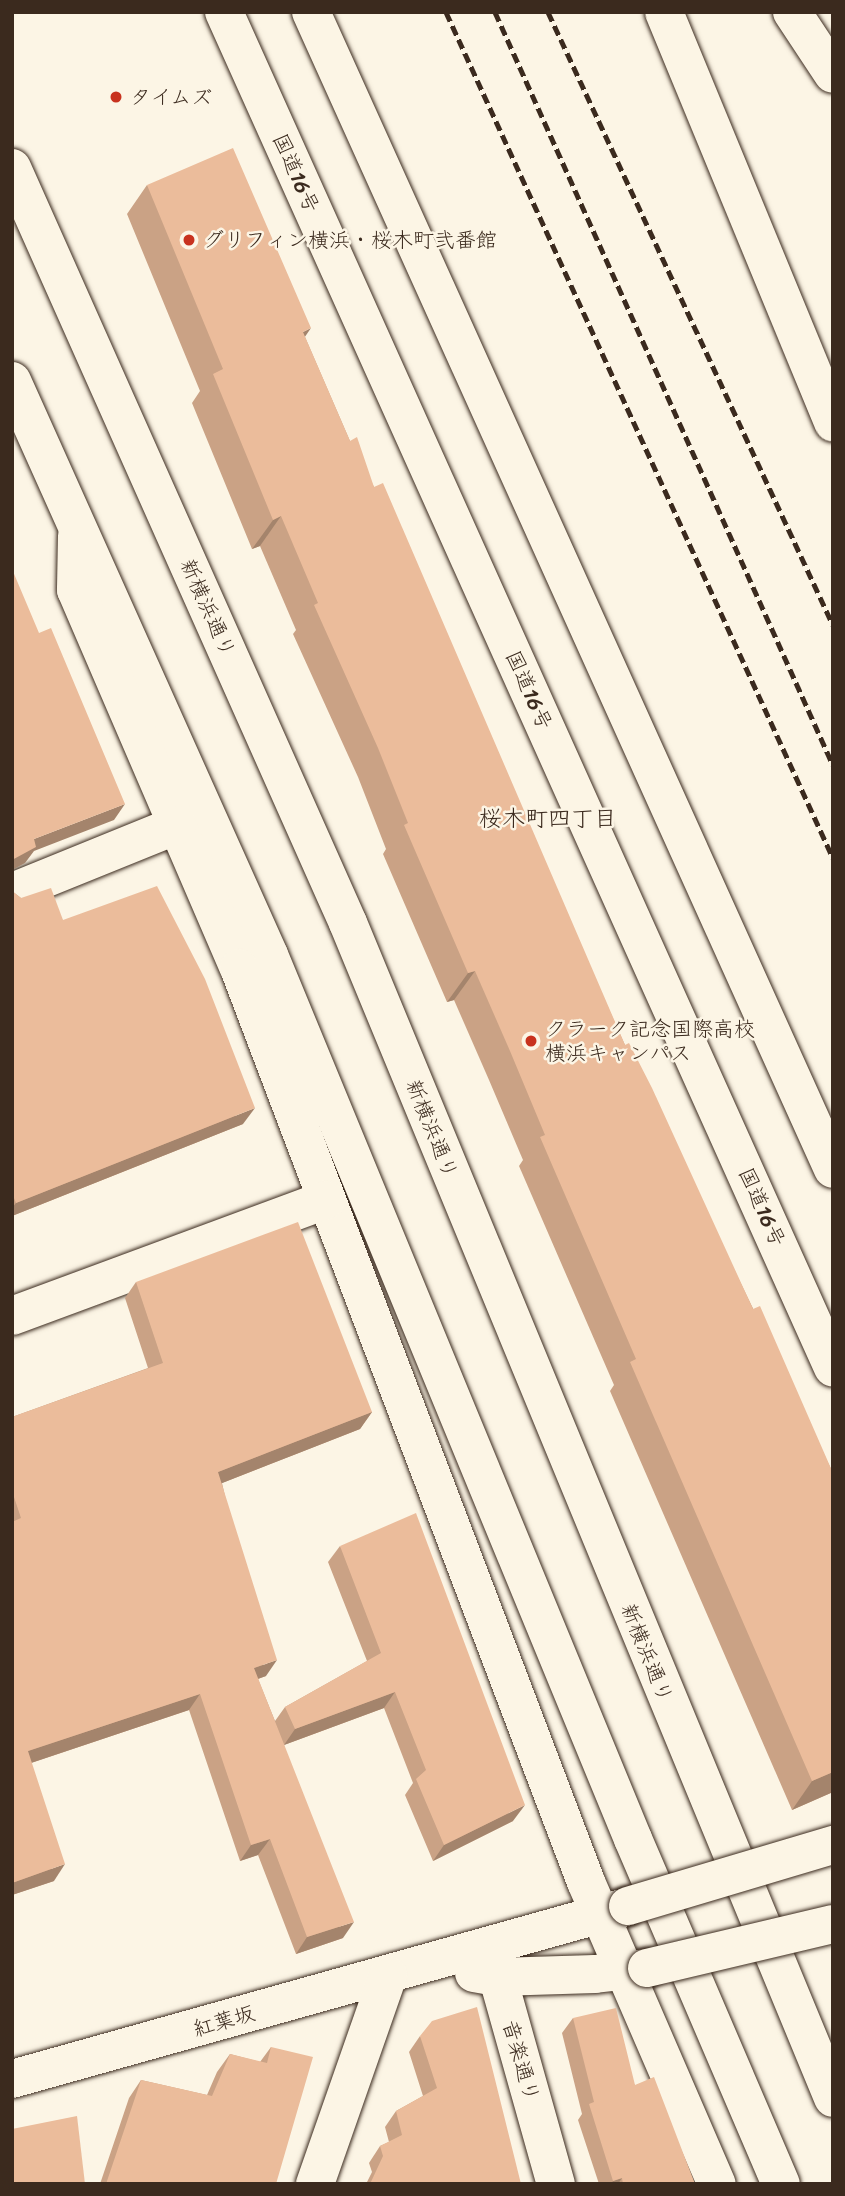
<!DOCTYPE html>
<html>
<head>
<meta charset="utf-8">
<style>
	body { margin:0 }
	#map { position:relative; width:845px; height:2196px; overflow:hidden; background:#fcf5e5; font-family:Sriracha,"Klee One",sans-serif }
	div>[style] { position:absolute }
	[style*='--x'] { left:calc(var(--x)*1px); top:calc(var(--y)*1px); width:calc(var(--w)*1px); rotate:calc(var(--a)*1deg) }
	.roads { filter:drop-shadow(0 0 2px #3b2a1e) drop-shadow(0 0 2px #3b2a1e) }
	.minor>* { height:38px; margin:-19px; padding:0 19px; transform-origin:19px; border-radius:19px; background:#fcf5e5 }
	.highway>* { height:38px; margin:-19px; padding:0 19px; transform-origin:19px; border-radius:19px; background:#fcf5e5 }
	.rail>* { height:5px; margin-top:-2.5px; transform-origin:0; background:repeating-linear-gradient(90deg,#3b2a1e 0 10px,transparent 0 15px) }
	.bridges { filter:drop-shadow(0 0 2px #3b2a1e) drop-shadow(0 0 2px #3b2a1e) }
	.minor-bridge>* { height:38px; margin:-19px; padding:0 19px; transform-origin:19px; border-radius:19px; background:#fcf5e5 }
	.wall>* { inset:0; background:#caa285 }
	.shaded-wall>* { inset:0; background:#a4846c }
	.building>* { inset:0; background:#ebbc9b }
	.dots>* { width:19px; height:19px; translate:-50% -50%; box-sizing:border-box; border:4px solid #fcf5e5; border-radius:50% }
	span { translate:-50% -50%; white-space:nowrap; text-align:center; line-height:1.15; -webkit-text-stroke:5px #fcf5e5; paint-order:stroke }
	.poi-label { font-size:21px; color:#3b2a1e }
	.left { translate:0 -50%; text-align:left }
	.street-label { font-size:21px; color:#3b2a1e }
	.neighbourhood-label { font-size:23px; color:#3b2a1e }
	.frame { position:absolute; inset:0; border:14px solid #3b2a1e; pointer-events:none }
</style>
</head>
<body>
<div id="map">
	<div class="roads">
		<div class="minor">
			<div style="--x:664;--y:12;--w:444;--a:67.6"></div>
			<div style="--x:12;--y:168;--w:826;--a:66.01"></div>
			<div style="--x:348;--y:923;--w:1271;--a:67.57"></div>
			<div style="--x:12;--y:381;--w:629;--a:65.88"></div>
			<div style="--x:269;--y:955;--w:956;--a:67.62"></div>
			<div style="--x:633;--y:1839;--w:375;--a:66.8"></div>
			<div style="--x:77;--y:536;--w:54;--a:91.1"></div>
			<div style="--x:76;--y:590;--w:412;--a:66.7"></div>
			<div style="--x:239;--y:968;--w:978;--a:69.21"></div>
			<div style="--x:586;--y:1882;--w:329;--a:66.6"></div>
			<div style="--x:12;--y:892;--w:178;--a:-22.1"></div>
			<div style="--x:12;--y:1316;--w:335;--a:-20.3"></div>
			<div style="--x:470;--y:1953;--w:26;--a:25"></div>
			<div style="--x:494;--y:1964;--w:229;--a:74.3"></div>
			<div style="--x:474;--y:1973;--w:23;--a:10"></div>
			<div style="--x:497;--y:1977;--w:98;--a:-1.8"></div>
			<div style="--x:595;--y:1974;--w:52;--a:-6.6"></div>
			<div style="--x:12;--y:2079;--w:638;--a:-15.65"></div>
			<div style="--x:315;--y:2184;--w:221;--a:-70.7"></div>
		</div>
		<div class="highway">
			<div style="--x:224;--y:12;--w:1486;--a:65.81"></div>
			<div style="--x:311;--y:12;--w:1269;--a:65.72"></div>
			<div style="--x:792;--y:12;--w:74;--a:56.5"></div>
		</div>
	</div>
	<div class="rail">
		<div style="--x:446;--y:12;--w:930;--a:65.42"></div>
		<div style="--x:495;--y:12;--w:825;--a:65.83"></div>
		<div style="--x:548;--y:12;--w:676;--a:65.07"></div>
	</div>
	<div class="bridges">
		<div class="minor-bridge">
			<div style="--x:628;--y:1906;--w:214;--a:-16.6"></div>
			<div style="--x:647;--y:1968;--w:191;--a:-13.3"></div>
		</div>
	</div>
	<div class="wall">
		<div style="clip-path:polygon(147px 185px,305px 337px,350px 441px,374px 487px,625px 1045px,833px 1473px,833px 1792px,792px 1810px,610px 1391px,614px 1385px,519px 1166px,523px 1160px,489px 1080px,454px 1000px,447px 1002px,383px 854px,386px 849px,358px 777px,293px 634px,296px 630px,260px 546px,252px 549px,192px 403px,200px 391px,127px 214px)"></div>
		<div style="clip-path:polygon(12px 891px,21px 898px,63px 920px,243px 1124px,12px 1216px)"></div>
		<div style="clip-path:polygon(136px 1282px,372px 1412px,360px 1429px,222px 1483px,266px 1676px,258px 1679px,275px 1721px,285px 1707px,367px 1661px,328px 1562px,340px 1546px,513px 1821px,433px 1861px,405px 1795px,413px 1783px,384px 1708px,284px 1745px,343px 1938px,296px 1954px,258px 1855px,240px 1861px,189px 1710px,31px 1763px,54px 1881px,12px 1895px,12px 1417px,148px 1368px,125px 1298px)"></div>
		<div style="clip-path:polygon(573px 2018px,635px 2085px,695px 2184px,599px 2184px,578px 2120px,582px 2114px,562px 2033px)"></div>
		<div style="clip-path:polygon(420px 2036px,521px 2184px,366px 2184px,372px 2172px,369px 2163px,380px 2146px,389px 2142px,385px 2127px,396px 2111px,423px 2096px,409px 2052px)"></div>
		<div style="clip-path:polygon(271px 2047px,276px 2184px,100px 2184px,129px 2098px,141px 2080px,207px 2095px,217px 2072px,230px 2054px,260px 2062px)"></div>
	</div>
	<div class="shaded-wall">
		<div style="clip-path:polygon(311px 328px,291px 357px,303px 332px)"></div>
		<div style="clip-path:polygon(281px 516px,260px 546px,252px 549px,273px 520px)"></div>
		<div style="clip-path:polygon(125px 804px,114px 820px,34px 851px,25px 863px,12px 870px,12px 860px,34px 839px)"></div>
		<div style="clip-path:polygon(475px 971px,454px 1000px,447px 1002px,468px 973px)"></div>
		<div style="clip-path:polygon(255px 1108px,243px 1124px,12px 1216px,12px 1208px,16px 1203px)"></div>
		<div style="clip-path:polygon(372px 1412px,360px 1429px,207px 1489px,218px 1472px)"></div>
		<div style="clip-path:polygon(277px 1660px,266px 1676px,243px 1684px,254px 1668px)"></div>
		<div style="clip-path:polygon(395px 1692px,384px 1708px,284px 1745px,295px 1729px)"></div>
		<div style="clip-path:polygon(200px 1694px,189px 1710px,16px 1768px,28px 1751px)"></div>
		<div style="clip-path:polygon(833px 1772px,833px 1792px,792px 1810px,812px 1781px)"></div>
		<div style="clip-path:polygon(525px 1805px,513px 1821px,433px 1861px,444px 1845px)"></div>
		<div style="clip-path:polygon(270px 1839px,258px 1855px,240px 1861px,251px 1845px)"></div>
		<div style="clip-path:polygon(65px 1864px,54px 1881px,12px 1895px,12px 1883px)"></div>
		<div style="clip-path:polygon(354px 1922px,343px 1938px,296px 1954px,307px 1937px)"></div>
		<div style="clip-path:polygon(622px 2178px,618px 2184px,611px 2184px,613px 2181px)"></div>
	</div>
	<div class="building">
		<div style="clip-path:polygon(233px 148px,311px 328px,303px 332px,350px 441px,357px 437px,374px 487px,383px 483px,625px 1045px,629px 1043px,652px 1088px,753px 1309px,760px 1306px,833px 1473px,833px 1772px,812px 1781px,630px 1362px,636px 1359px,540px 1137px,545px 1135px,510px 1051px,475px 971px,468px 973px,404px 825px,408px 823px,378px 748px,314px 605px,318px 603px,281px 516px,273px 520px,213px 374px,223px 369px,147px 185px)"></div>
		<div style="clip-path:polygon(12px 569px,39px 633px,51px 628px,125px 804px,34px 839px,36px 847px,12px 860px)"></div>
		<div style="clip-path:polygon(157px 886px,205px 979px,255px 1108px,16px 1203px,12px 1193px,12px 891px,21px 898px,51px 888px,63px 920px)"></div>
		<div style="clip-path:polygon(298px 1222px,372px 1412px,218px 1472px,277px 1660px,254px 1668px,354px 1922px,307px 1937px,270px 1839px,251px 1845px,200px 1694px,28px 1751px,65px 1864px,12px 1883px,12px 1522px,21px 1518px,12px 1491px,12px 1417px,163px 1363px,136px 1282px)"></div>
		<div style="clip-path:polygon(416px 1513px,525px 1805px,444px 1845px,416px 1779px,426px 1770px,395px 1692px,295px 1729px,285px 1707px,381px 1653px,340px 1546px)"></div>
		<div style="clip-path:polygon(477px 2007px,521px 2184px,370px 2184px,383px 2156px,380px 2146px,402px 2135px,396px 2111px,437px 2088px,420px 2036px,432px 2021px)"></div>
		<div style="clip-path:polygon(616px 2008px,635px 2085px,654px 2077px,695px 2184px,623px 2184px,622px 2178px,613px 2181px,589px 2104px,594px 2102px,573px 2018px)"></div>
		<div style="clip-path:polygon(271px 2047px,313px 2057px,276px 2184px,106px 2184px,141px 2080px,212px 2096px,230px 2054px,267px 2063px)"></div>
		<div style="clip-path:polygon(77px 2116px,85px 2184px,12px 2184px,12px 2129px)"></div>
	</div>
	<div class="dots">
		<div style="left:116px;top:97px;background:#c8321e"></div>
		<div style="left:189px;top:240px;background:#c8321e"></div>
		<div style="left:531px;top:1041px;background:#c8321e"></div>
	</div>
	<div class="poi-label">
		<span class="left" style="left:130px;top:97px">タイムズ</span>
		<span class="left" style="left:203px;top:240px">グリフィン横浜・桜木町弐番館</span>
		<span class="left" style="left:545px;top:1041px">クラーク記念国際高校<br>横浜キャンパス</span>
	</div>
	<div class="street-label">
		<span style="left:296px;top:173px;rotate:66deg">国道16号</span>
		<span style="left:208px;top:608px;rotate:66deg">新横浜通り</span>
		<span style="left:529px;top:690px;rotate:66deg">国道16号</span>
		<span style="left:432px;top:1129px;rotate:68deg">新横浜通り</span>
		<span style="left:762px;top:1207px;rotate:66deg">国道16号</span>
		<span style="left:647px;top:1653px;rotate:68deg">新横浜通り</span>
		<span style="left:224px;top:2021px;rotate:-16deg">紅葉坂</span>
		<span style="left:521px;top:2061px;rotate:74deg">音楽通り</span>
	</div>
	<div class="neighbourhood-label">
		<span style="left:548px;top:819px">桜木町四丁目</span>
	</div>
	<div class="frame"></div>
</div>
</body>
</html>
